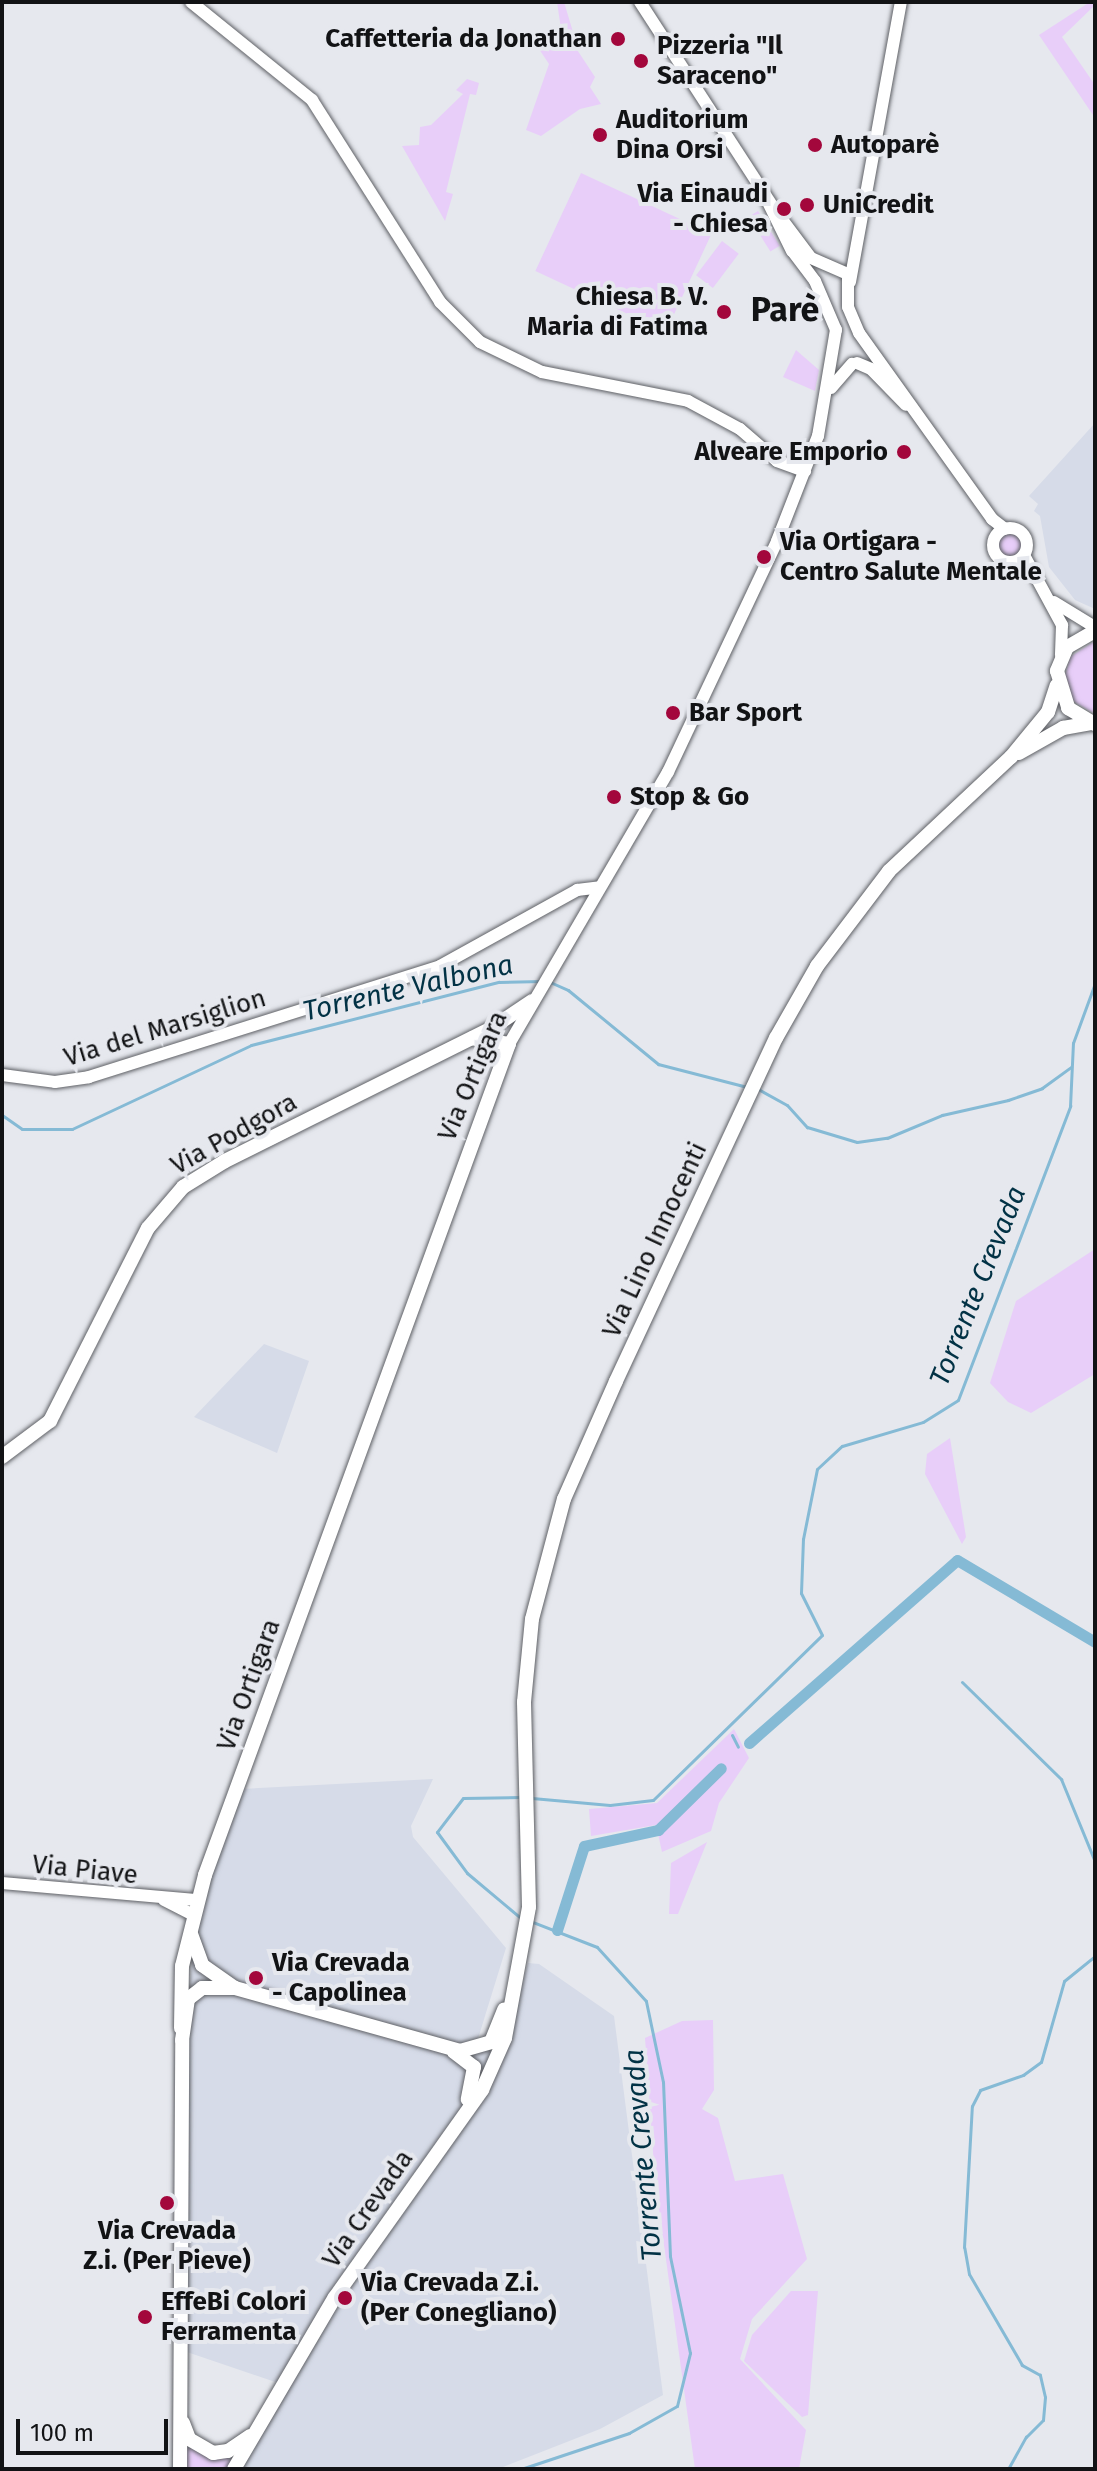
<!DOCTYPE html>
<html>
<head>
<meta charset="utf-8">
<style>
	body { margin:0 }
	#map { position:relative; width:1097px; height:2471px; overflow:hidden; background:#e6e8ee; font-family:"Fira Sans",sans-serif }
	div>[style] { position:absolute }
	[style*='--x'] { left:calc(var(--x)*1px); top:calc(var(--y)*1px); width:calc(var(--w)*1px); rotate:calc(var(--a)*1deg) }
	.built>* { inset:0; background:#d6dbe8 }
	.green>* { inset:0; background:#e8cef9; transform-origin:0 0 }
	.round { border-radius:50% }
	.stream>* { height:3px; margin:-1.5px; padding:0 1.5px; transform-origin:1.5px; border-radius:1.5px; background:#85bad5 }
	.canal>* { height:11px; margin:-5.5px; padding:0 5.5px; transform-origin:5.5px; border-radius:5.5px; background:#85bad5 }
	.roads { filter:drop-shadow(0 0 2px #5e6065) drop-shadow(0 0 2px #5e6065) }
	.tertiary>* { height:12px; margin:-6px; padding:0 6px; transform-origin:6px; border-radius:6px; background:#fff }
	.tertiary>.ring { margin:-6px; padding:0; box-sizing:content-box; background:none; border:12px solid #fff; border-radius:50% }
	.secondary>* { height:14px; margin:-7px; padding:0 7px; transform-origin:7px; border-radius:7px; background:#fff }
	.primary>* { height:14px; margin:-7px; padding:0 7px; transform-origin:7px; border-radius:7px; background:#fff }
	.dots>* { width:22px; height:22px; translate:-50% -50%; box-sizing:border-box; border:4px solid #e6e8ee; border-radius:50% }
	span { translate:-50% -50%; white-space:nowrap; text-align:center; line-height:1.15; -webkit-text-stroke:8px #e6e8ee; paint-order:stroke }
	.poi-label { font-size:26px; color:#121315; font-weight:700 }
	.right { translate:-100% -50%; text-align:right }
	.left { translate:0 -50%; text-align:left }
	.street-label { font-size:26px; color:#121315 }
	.water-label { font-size:28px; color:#023245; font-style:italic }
	.district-label { font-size:34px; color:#121315; font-weight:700 }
	.frame { position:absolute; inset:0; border:4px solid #121315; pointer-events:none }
	.scale { position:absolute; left:16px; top:2419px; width:152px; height:36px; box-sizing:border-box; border:4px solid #121315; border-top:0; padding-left:10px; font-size:24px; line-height:28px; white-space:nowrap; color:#121315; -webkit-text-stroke:6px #e6e8ee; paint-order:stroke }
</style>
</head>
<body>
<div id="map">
	<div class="built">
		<div style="clip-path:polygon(1095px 423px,1095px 609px,1075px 600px,1049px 567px,1040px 516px,1034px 511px,1038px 504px,1029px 496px)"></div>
		<div style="clip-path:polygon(264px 1344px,309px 1361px,277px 1453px,194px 1417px)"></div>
		<div style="clip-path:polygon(433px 1779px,411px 1826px,413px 1837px,506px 1948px,477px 2042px,504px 2052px,528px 1963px,539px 1964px,614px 2016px,663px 2395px,600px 2429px,498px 2469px,241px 2469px,287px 2386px,184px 2351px,188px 2015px,194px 1936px,210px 1871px,241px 1789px)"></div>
	</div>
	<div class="green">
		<div style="clip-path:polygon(557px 2px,564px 2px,573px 32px,568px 36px,595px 77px,590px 87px,601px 104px,580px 109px,541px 136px,526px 130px,549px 64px,537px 46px,561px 29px)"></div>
		<div style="clip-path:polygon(1090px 2px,1095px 5px,1062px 37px,1095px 85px,1095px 118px,1039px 35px)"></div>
		<div style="clip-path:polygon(467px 79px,479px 83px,476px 95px,470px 94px,446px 192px,453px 194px,445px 221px,402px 146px,419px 145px,420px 127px,431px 125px,463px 94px,456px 90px)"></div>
		<div style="left:581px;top:173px;width:144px;height:108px;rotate:25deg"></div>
		<div style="left:758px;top:211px;width:41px;height:11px;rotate:58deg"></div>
		<div style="left:722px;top:241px;width:21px;height:43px;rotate:37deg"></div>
		<div style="clip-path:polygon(796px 350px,819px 370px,815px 391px,783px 377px)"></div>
		<div class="round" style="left:999px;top:534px;width:22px;height:22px"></div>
		<div style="clip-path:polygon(1095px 641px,1095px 714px,1073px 701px,1064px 680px,1070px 657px)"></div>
		<div style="clip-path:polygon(1095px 1249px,1095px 1374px,1031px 1413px,1008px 1402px,990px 1383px,1016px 1301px)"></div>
		<div style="clip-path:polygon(950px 1438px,966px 1537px,962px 1544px,925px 1474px,927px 1454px)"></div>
		<div style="clip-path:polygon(734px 1729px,749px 1758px,719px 1803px,711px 1831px,662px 1852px,656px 1825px,591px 1836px,589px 1809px,657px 1803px)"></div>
		<div style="clip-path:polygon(707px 1842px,678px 1914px,669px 1914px,671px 1863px)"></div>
		<div style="clip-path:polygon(713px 2020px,714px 2090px,702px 2109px,718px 2118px,735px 2181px,783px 2174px,807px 2259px,752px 2319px,740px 2359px,806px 2430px,799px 2469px,695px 2469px,655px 2180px,645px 2038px,682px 2021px)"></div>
		<div style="clip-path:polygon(791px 2291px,818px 2291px,808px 2415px,802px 2417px,744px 2361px,752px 2335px)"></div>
		<div style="clip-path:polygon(187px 2446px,211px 2459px,236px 2455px,228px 2469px,186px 2469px)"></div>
	</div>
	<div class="stream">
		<div style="--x:550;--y:982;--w:20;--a:24"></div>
		<div style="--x:568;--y:990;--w:117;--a:39.4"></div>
		<div style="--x:658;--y:1064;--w:92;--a:14.5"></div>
		<div style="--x:758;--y:1089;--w:33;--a:29"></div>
		<div style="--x:787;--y:1105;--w:30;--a:48"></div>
		<div style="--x:807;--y:1127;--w:52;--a:16.7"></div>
		<div style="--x:857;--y:1142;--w:30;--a:-8"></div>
		<div style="--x:887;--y:1138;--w:60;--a:-22.7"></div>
		<div style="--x:942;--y:1115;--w:68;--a:-12.8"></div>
		<div style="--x:1008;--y:1100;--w:36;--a:-19"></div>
		<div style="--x:1042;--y:1088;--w:36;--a:-36"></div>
		<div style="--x:2;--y:1115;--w:24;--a:35"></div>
		<div style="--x:22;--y:1129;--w:50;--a:0"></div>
		<div style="--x:72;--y:1129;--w:198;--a:-25.1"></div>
		<div style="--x:251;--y:1045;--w:256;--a:-14.3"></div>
		<div style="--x:499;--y:982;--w:43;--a:-1.3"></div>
		<div style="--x:962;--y:1682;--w:139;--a:44.4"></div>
		<div style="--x:1061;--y:1779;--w:90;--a:67.7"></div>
		<div style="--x:732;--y:1735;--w:13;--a:63"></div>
		<div style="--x:521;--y:1797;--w:58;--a:179"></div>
		<div style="--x:463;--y:1798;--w:43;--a:127.4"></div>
		<div style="--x:437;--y:1832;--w:51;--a:53.8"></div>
		<div style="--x:467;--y:1873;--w:73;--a:40"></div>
		<div style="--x:532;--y:1798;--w:78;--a:5.1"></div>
		<div style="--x:610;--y:1805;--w:43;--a:-6.6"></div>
		<div style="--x:653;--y:1800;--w:236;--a:-44.3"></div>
		<div style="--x:822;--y:1635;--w:47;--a:-116.6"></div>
		<div style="--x:801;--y:1593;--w:54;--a:-87.9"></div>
		<div style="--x:803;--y:1539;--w:71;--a:-78.7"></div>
		<div style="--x:817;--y:1469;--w:34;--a:-43"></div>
		<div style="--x:842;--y:1446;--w:84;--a:-16.5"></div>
		<div style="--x:923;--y:1422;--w:41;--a:-32.2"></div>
		<div style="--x:958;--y:1400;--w:315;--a:-69.1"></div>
		<div style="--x:1070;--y:1106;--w:63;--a:-87.3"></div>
		<div style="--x:1073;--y:1043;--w:64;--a:-69.9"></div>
		<div style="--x:521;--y:2469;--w:114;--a:-18.4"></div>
		<div style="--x:629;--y:2433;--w:55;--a:-29.4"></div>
		<div style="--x:677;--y:2406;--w:55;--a:-76.2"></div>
		<div style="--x:690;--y:2353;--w:99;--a:-101.7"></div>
		<div style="--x:670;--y:2256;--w:174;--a:-92.3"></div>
		<div style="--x:663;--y:2082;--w:83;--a:-101.9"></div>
		<div style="--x:646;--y:2001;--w:73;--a:-132.2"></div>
		<div style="--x:597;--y:1947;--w:72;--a:-158.8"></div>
		<div style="--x:1008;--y:2469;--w:37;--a:-61"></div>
		<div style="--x:1026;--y:2437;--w:24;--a:-45"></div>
		<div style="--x:1043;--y:2420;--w:23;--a:-85"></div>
		<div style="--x:1045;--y:2397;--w:23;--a:-103"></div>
		<div style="--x:1040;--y:2375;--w:21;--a:-151"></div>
		<div style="--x:1022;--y:2365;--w:105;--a:-120.2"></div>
		<div style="--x:969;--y:2274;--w:27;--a:-100"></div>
		<div style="--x:964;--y:2247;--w:141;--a:-86.8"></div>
		<div style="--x:972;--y:2106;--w:18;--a:-63"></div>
		<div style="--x:980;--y:2090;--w:46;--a:-19.2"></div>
		<div style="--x:1023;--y:2075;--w:22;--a:-36"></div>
		<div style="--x:1041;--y:2062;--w:84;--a:-74.1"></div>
		<div style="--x:1064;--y:1981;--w:40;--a:-39"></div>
	</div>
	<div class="canal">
		<div style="--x:749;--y:1743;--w:277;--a:-41.3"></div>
		<div style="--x:957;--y:1560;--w:161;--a:30.7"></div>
		<div style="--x:557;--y:1930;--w:88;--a:-72.2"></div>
		<div style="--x:584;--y:1846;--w:76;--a:-12.2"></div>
		<div style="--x:658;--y:1830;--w:88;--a:-44.5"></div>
	</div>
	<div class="roads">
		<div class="tertiary">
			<div style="--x:191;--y:2;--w:156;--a:39"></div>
			<div style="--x:312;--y:100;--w:239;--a:57.6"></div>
			<div style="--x:440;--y:302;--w:57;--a:45"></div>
			<div style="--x:480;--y:342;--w:69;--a:25.8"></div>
			<div style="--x:542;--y:372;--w:149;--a:11.2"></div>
			<div style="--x:688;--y:401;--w:59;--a:28.3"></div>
			<div style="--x:740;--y:429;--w:49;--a:40.9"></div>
			<div style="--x:777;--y:461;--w:30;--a:20"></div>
			<div style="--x:640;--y:2;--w:241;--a:57"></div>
			<div style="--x:784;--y:222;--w:45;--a:53.1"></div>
			<div style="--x:811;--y:258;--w:40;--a:23.4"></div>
			<div style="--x:848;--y:274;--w:33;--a:90"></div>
			<div style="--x:848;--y:307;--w:28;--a:67"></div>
			<div style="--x:859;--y:333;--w:229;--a:54.4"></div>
			<div style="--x:992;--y:519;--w:16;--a:38"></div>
			<div style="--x:850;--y:282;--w:285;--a:-79.7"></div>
			<div style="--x:857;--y:363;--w:15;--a:23"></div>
			<div style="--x:871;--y:369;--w:50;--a:45.8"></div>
			<div style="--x:831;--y:388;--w:32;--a:-49"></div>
			<div class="ring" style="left:993px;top:528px;width:22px;height:22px"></div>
			<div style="--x:1024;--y:555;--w:80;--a:61.5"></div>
			<div style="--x:1062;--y:625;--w:30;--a:92"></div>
			<div style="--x:1054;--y:602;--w:48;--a:31.4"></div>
			<div style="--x:509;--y:1044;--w:315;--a:-59.7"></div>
			<div style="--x:668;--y:772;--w:255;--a:-64.7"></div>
			<div style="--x:777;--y:541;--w:113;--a:-68.7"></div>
			<div style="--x:818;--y:436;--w:108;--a:-80.4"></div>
			<div style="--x:836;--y:330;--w:53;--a:-113.2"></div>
			<div style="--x:815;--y:281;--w:38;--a:-127"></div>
			<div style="--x:792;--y:251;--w:59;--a:-116.1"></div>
			<div style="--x:2;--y:1075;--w:53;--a:7.5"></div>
			<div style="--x:55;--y:1082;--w:34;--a:-8"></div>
			<div style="--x:89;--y:1077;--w:368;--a:-17.5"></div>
			<div style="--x:440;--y:966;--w:157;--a:-29"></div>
			<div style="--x:577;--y:890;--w:23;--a:-7"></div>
			<div style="--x:2;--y:1883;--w:197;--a:5"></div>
			<div style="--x:164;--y:1900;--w:34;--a:27"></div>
		</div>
		<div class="secondary">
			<div style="--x:2;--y:1457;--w:60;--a:-36.9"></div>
			<div style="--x:50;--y:1421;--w:216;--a:-63.1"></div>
			<div style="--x:148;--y:1228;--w:54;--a:-49.5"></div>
			<div style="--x:183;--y:1187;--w:49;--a:-31.8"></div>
			<div style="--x:225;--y:1161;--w:298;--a:-26.5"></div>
			<div style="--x:492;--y:1028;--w:48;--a:-34"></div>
			<div style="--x:191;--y:1934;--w:33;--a:70"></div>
			<div style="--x:202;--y:1965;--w:40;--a:34.9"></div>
			<div style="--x:181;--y:2028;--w:62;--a:-89.1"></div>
			<div style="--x:182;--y:1966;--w:94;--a:-75.8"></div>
			<div style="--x:205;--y:1875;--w:885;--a:-69.91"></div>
			<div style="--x:509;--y:1044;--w:37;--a:-171"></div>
		</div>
		<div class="primary">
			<div style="--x:1095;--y:631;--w:32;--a:150"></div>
			<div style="--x:1067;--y:647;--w:26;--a:113"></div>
			<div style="--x:1057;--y:671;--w:39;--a:73"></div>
			<div style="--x:1068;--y:708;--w:31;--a:31"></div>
			<div style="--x:1019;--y:753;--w:51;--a:-29.6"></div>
			<div style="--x:1063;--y:728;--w:27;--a:-10"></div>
			<div style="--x:454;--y:2052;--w:25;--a:37"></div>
			<div style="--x:474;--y:2067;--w:33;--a:101"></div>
			<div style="--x:183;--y:2423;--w:17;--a:69"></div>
			<div style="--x:189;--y:2439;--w:28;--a:30"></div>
			<div style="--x:213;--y:2453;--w:15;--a:-8"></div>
			<div style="--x:228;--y:2451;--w:27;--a:-34"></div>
			<div style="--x:180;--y:2469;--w:429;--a:-89.7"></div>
			<div style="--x:182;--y:2040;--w:41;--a:-81.7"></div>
			<div style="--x:188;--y:1999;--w:18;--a:-38"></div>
			<div style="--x:202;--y:1988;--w:33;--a:0"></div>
			<div style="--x:235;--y:1988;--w:234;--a:15.6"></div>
			<div style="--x:460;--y:2051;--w:32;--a:-16"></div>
			<div style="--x:491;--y:2042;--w:35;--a:-68"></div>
			<div style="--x:234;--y:2469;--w:199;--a:-59.6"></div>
			<div style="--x:335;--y:2297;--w:254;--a:-54.6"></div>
			<div style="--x:482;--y:2090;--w:57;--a:-66.1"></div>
			<div style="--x:505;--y:2038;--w:133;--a:-79.6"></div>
			<div style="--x:529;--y:1907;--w:205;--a:-91.4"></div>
			<div style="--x:524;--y:1702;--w:83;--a:-84.5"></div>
			<div style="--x:532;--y:1619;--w:124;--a:-75.1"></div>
			<div style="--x:564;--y:1499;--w:129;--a:-66.2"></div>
			<div style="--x:616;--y:1381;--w:378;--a:-65"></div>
			<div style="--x:776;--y:1038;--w:83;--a:-60.3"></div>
			<div style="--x:817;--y:966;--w:119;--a:-52.8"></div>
			<div style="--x:889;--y:871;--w:167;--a:-43.1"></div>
			<div style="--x:1011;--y:757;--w:58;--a:-50.6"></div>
			<div style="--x:1048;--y:712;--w:28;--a:-72"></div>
		</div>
	</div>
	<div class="dots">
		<div style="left:618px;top:39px;background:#a3073c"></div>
		<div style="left:641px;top:61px;background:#a3073c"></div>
		<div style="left:600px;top:135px;background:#a3073c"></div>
		<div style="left:815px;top:145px;background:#a3073c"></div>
		<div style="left:807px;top:205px;background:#a3073c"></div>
		<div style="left:784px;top:209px;background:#a3073c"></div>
		<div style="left:724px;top:312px;background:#a3073c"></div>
		<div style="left:904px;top:452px;background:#a3073c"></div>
		<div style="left:764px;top:557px;background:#a3073c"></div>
		<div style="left:673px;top:713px;background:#a3073c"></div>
		<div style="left:614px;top:797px;background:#a3073c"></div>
		<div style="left:256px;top:1978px;background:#a3073c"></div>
		<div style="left:167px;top:2203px;background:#a3073c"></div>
		<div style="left:345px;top:2298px;background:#a3073c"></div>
		<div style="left:145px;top:2317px;background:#a3073c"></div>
	</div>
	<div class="poi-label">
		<span class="right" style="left:602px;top:39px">Caffetteria da Jonathan</span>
		<span class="left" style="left:657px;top:61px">Pizzeria "Il<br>Saraceno"</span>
		<span class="left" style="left:616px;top:135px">Auditorium<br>Dina Orsi</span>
		<span class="left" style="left:831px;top:145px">Autoparè</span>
		<span class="right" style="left:768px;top:209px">Via Einaudi<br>- Chiesa</span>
		<span class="left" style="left:823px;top:205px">UniCredit</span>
		<span class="right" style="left:708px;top:312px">Chiesa B. V.<br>Maria di Fatima</span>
		<span class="right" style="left:888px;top:452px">Alveare Emporio</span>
		<span class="left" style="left:780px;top:557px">Via Ortigara -<br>Centro Salute Mentale</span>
		<span class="left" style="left:689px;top:713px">Bar Sport</span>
		<span class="left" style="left:630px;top:797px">Stop &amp; Go</span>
		<span class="left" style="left:272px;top:1978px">Via Crevada<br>- Capolinea</span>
		<span style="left:167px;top:2246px">Via Crevada<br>Z.i. (Per Pieve)</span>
		<span class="left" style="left:361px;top:2298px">Via Crevada Z.i.<br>(Per Conegliano)</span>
		<span class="left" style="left:161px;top:2317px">EffeBi Colori<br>Ferramenta</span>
	</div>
	<div class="street-label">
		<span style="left:165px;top:1028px;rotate:-17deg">Via del Marsiglion</span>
		<span style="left:473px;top:1076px;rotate:-67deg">Via Ortigara</span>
		<span style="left:234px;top:1134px;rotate:-29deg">Via Podgora</span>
		<span style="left:655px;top:1240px;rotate:-65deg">Via Lino Innocenti</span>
		<span style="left:249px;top:1685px;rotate:-70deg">Via Ortigara</span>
		<span style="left:85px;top:1870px;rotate:6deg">Via Piave</span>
		<span style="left:368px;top:2209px;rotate:-55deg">Via Crevada</span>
	</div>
	<div class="water-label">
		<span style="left:408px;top:988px;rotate:-13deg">Torrente Valbona</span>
		<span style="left:978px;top:1286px;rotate:-68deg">Torrente Crevada</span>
		<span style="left:643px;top:2155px;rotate:-95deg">Torrente Crevada</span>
	</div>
	<div class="district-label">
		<span style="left:785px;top:310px">Parè</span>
	</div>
	<div class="frame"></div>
	<div class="scale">100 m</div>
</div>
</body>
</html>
